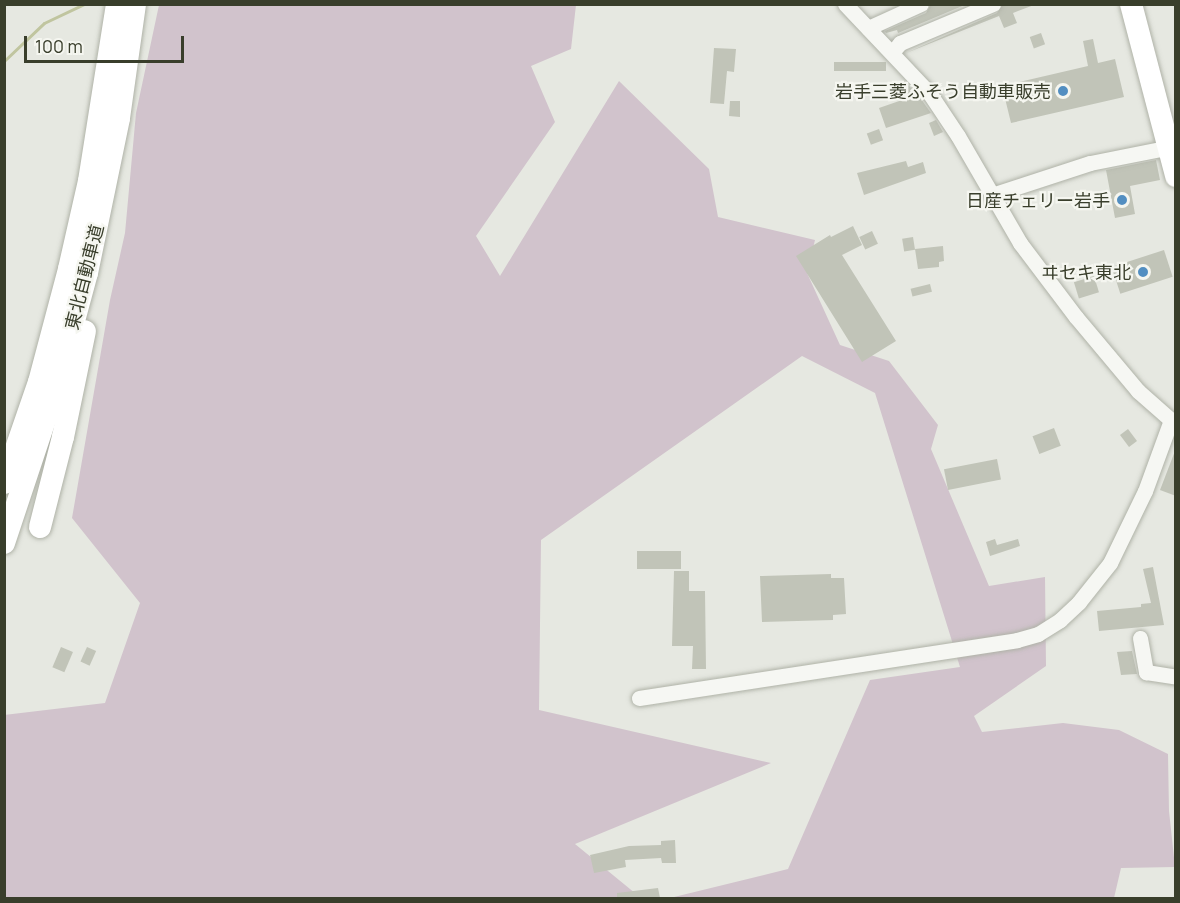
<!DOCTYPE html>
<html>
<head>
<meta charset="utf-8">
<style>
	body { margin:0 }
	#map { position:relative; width:1180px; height:903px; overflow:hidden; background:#e6e8e1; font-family:Manrope,"Noto Sans JP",sans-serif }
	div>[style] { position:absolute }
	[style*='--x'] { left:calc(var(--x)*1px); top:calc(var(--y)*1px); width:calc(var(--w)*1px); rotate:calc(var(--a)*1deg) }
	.green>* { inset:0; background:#d1c3cc }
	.stream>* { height:3px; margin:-1.5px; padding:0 1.5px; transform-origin:1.5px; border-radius:1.5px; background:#c0c59f }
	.building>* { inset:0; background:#c1c4b8; transform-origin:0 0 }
	.roads { filter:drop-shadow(0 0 2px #afb2a7) drop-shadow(0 0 2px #afb2a7) }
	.minor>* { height:15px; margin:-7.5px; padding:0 7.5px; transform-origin:7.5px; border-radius:7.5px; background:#f6f7f3 }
	.highway>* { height:22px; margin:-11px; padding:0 11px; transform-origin:11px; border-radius:11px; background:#fff }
	.dots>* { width:16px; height:16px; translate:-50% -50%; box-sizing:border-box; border:3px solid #f5f6f0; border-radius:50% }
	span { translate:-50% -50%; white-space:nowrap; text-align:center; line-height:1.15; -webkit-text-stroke:4.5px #f5f6f0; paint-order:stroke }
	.poi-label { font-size:18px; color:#393e2b }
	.right { translate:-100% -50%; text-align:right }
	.street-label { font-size:18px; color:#393e2b }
	.frame { position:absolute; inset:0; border:6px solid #393e2b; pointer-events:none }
	.scale { position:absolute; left:24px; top:36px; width:160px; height:27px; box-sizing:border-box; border:3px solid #393e2b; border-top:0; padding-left:8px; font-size:18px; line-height:21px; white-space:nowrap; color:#393e2b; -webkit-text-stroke:4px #f5f6f0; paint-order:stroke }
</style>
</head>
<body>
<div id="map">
	<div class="green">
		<div style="clip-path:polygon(159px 5px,576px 5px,571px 49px,531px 66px,555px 122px,476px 236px,500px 276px,619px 81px,709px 169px,718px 217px,815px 240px,807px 273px,840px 345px,889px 361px,938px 425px,931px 449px,989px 586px,1045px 577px,1046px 666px,974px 716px,982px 732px,1063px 723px,1119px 730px,1168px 754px,1169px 811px,1175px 867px,1121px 868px,1114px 898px,670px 898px,788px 869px,870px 680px,960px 667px,875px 393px,802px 356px,541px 540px,539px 710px,771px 763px,575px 844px,641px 898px,5px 898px,4px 715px,105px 703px,140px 603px,72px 518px,110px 300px,125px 233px,136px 113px)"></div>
	</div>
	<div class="stream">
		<div style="--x:4;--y:61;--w:55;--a:-43.5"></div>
		<div style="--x:44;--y:23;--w:44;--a:-25.4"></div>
	</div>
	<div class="building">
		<div style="clip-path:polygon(931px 4px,967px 4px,898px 33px,897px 30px,886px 33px,885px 31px,926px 13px)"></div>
		<div style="clip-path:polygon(1003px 4px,1034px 5px,1013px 13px,1017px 23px,1004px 28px,999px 16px,906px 53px,997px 13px)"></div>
		<div style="left:1041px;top:33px;width:12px;height:12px;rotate:70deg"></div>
		<div style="clip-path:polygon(1093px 39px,1098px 63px,1115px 59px,1124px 97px,1011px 123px,1002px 86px,1088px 66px,1083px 41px)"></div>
		<div style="clip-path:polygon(714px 48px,736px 49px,734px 72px,727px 71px,724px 104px,710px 103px)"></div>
		<div style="left:886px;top:62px;width:9px;height:52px;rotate:90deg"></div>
		<div style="clip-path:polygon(904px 81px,915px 92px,917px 101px,921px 99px,931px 113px,886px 128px,879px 108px,905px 99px,900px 82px)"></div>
		<div style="clip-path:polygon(730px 101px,740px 101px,740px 117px,729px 116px)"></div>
		<div style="clip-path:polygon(936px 120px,943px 132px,934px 136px,929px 123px)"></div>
		<div style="left:879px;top:129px;width:12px;height:13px;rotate:70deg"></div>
		<div style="clip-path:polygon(1156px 160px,1160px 180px,1130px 186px,1135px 214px,1115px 218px,1106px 170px)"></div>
		<div style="clip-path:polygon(906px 161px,908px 167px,923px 162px,926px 173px,864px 195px,857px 173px)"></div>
		<div style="clip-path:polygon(853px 226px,862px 245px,842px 255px,896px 341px,862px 362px,796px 256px,830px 235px,831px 237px)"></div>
		<div style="left:872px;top:231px;width:14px;height:14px;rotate:65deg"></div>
		<div style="left:913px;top:237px;width:13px;height:11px;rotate:81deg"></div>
		<div style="clip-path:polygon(943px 246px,944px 261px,939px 262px,939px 267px,918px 269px,915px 249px)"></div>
		<div style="left:1164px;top:250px;width:28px;height:55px;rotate:72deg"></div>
		<div style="left:1094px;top:276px;width:17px;height:21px;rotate:73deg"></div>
		<div style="left:930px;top:284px;width:8px;height:20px;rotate:76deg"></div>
		<div style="left:1054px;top:428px;width:19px;height:23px;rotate:69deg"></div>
		<div style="left:1128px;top:429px;width:15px;height:10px;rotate:53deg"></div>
		<div style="clip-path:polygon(1175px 451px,1176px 451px,1176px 496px,1160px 490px)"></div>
		<div style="left:997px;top:459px;width:21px;height:54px;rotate:79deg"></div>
		<div style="clip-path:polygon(995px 539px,997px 545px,1018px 539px,1020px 546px,990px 556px,986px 542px)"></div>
		<div style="left:681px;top:551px;width:18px;height:44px;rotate:90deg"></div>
		<div style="clip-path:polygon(1153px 567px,1164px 625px,1099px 631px,1097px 611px,1141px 607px,1141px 604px,1151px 603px,1143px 569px)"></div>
		<div style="clip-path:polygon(674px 571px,689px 571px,689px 591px,705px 591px,706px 669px,692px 669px,693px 646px,672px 646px)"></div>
		<div style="clip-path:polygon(831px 574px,831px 578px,844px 578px,846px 614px,833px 615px,833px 620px,762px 622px,760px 576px)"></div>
		<div style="left:61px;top:647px;width:13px;height:22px;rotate:23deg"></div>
		<div style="left:87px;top:647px;width:10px;height:16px;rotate:24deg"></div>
		<div style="clip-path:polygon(1132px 651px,1137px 674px,1121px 675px,1117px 652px)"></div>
		<div style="clip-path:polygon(675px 840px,676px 863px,662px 863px,661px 858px,625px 860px,626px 867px,594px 873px,590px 855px,629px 846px,661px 845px,661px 841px)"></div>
		<div style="clip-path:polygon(658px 888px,660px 898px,617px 898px,617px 893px)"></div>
	</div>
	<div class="roads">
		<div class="minor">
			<div style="--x:845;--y:4;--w:124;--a:46.6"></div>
			<div style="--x:930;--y:94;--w:50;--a:56.3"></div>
			<div style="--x:958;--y:136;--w:124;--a:59.9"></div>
			<div style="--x:1020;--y:243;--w:93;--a:52.9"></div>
			<div style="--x:1076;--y:317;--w:97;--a:50"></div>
			<div style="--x:1138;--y:391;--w:44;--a:41.3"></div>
			<div style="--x:1171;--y:420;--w:5;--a:0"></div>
			<div style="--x:868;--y:28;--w:58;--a:-24.4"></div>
			<div style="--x:895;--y:49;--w:8;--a:-50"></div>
			<div style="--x:900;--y:43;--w:101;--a:-22.8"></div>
			<div style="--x:992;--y:195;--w:103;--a:-18.1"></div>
			<div style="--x:1090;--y:163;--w:88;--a:-11.2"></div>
			<div style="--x:1140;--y:638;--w:35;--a:80"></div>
			<div style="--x:1146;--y:672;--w:30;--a:9"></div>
			<div style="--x:639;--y:698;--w:382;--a:-8.7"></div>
			<div style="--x:1017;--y:640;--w:22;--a:-16"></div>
			<div style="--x:1038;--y:634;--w:26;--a:-32"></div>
			<div style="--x:1060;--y:620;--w:26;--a:-43"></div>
			<div style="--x:1079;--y:602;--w:50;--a:-51.5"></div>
			<div style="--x:1110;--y:563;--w:80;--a:-64.1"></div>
			<div style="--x:1145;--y:491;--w:76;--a:-69.9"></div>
		</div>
		<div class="highway">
			<div style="--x:1131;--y:4;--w:178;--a:75.3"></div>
			<div style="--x:4;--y:483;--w:107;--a:-70.9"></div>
			<div style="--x:39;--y:382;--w:117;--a:-75.1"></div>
			<div style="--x:69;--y:269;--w:90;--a:-77.2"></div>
			<div style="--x:89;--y:181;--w:179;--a:-81"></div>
			<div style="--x:40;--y:527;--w:93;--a:-75.7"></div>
			<div style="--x:63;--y:437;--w:108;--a:-78.3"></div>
			<div style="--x:4;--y:543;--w:168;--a:-71.6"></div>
			<div style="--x:57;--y:384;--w:115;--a:-74.9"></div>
			<div style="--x:87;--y:273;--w:158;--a:-78.3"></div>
			<div style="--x:119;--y:118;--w:115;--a:-82"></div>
		</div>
	</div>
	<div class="dots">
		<div style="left:1063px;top:91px;background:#528ec1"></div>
		<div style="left:1122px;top:200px;background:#528ec1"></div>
		<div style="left:1143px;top:272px;background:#528ec1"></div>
	</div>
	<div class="poi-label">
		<span class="right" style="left:1051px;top:91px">岩手三菱ふそう自動車販売</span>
		<span class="right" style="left:1110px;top:200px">日産チェリー岩手</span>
		<span class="right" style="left:1131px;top:272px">ヰセキ東北</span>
	</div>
	<div class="street-label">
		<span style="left:84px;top:277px;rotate:-76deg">東北自動車道</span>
	</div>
	<div class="frame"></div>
	<div class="scale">100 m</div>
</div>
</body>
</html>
